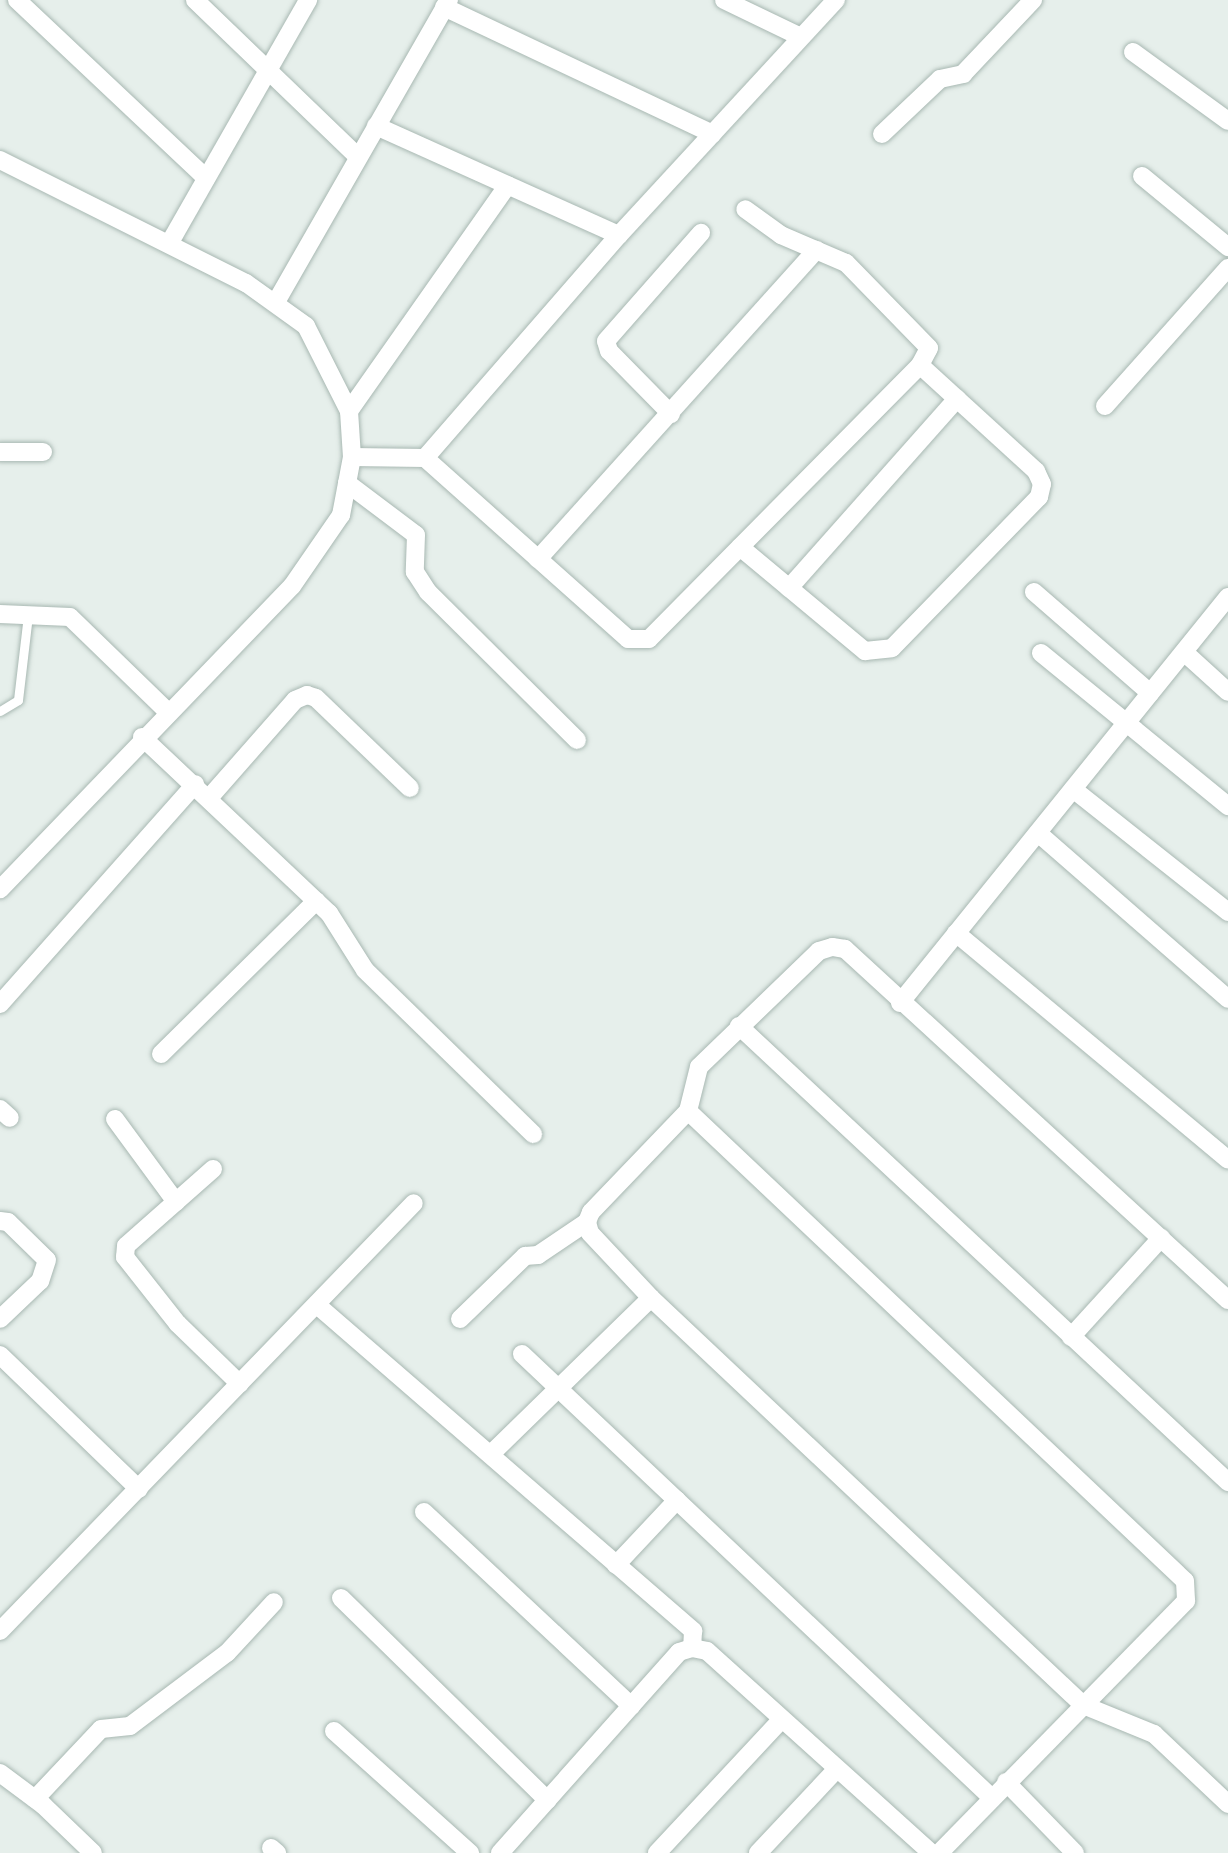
<!DOCTYPE html>
<html>
<head>
<meta charset="utf-8">
<style>
	body { margin:0 }
	#map { position:relative; width:1228px; height:1853px; overflow:hidden; background:#e6efeb; font-family:"Roboto Condensed",sans-serif }
	div>[style] { position:absolute }
	[style*='--x'] { left:calc(var(--x)*1px); top:calc(var(--y)*1px); width:calc(var(--w)*1px); rotate:calc(var(--a)*1deg) }
	.roads { filter:drop-shadow(0 0 2px #a8b8b2) drop-shadow(0 0 2px #a8b8b2) }
	.lane>* { height:9px; margin:-4.5px; padding:0 4.5px; transform-origin:4.5px; border-radius:4.5px; background:#fff }
	.street>* { height:18px; margin:-9px; padding:0 9px; transform-origin:9px; border-radius:9px; background:#fff }
	span { translate:-50% -50%; white-space:nowrap; text-align:center; line-height:1.15; -webkit-text-stroke:7px #f7fbf9; paint-order:stroke }
</style>
</head>
<body>
<div id="map">
	<div class="roads">
		<div class="lane">
			<div style="--x:0;--y:711;--w:21;--a:-31"></div>
			<div style="--x:18;--y:700;--w:86;--a:-83.3"></div>
		</div>
		<div class="street">
			<div style="--x:17;--y:0;--w:260;--a:43.3"></div>
			<div style="--x:195;--y:0;--w:226;--a:43.9"></div>
			<div style="--x:724;--y:0;--w:85;--a:25.7"></div>
			<div style="--x:444;--y:7;--w:297;--a:25.3"></div>
			<div style="--x:1133;--y:52;--w:117;--a:36"></div>
			<div style="--x:376;--y:126;--w:266;--a:24.2"></div>
			<div style="--x:882;--y:134;--w:80;--a:-43.5"></div>
			<div style="--x:940;--y:79;--w:24;--a:-12"></div>
			<div style="--x:963;--y:74;--w:102;--a:-46.6"></div>
			<div style="--x:0;--y:160;--w:275;--a:26.6"></div>
			<div style="--x:246;--y:283;--w:74;--a:35.6"></div>
			<div style="--x:306;--y:326;--w:95;--a:63.2"></div>
			<div style="--x:349;--y:411;--w:46;--a:86.3"></div>
			<div style="--x:352;--y:457;--w:59;--a:100.7"></div>
			<div style="--x:341;--y:515;--w:86;--a:124.6"></div>
			<div style="--x:292;--y:586;--w:421;--a:133.9"></div>
			<div style="--x:1142;--y:176;--w:112;--a:39.5"></div>
			<div style="--x:169;--y:244;--w:281;--a:-60.3"></div>
			<div style="--x:276;--y:302;--w:348;--a:-60.2"></div>
			<div style="--x:1105;--y:406;--w:185;--a:-48.3"></div>
			<div style="--x:349;--y:411;--w:276;--a:-54.9"></div>
			<div style="--x:671;--y:414;--w:88;--a:-134.5"></div>
			<div style="--x:609;--y:351;--w:10;--a:-107"></div>
			<div style="--x:606;--y:341;--w:144;--a:-48.7"></div>
			<div style="--x:0;--y:452;--w:43;--a:0"></div>
			<div style="--x:352;--y:457;--w:73;--a:0.8"></div>
			<div style="--x:425;--y:458;--w:296;--a:-49"></div>
			<div style="--x:619;--y:235;--w:320;--a:-47.3"></div>
			<div style="--x:425;--y:458;--w:272;--a:41.7"></div>
			<div style="--x:628;--y:639;--w:21;--a:0"></div>
			<div style="--x:649;--y:639;--w:385;--a:-45.3"></div>
			<div style="--x:920;--y:365;--w:19;--a:-62"></div>
			<div style="--x:929;--y:348;--w:119;--a:-134.3"></div>
			<div style="--x:846;--y:263;--w:71;--a:-156.7"></div>
			<div style="--x:781;--y:235;--w:44;--a:-144.2"></div>
			<div style="--x:347;--y:483;--w:86;--a:37"></div>
			<div style="--x:416;--y:535;--w:37;--a:92"></div>
			<div style="--x:415;--y:572;--w:24;--a:57"></div>
			<div style="--x:428;--y:592;--w:210;--a:44.8"></div>
			<div style="--x:740;--y:547;--w:163;--a:39.8"></div>
			<div style="--x:865;--y:651;--w:27;--a:-6"></div>
			<div style="--x:892;--y:648;--w:211;--a:-45.8"></div>
			<div style="--x:1039;--y:497;--w:13;--a:-77"></div>
			<div style="--x:1042;--y:484;--w:14;--a:-115"></div>
			<div style="--x:1036;--y:471;--w:157;--a:-137.6"></div>
			<div style="--x:538;--y:559;--w:416;--a:-48"></div>
			<div style="--x:789;--y:588;--w:253;--a:-48.4"></div>
			<div style="--x:1034;--y:592;--w:154;--a:41"></div>
			<div style="--x:0;--y:614;--w:70;--a:2.5"></div>
			<div style="--x:70;--y:617;--w:135;--a:44.1"></div>
			<div style="--x:1184;--y:652;--w:59;--a:42.3"></div>
			<div style="--x:1041;--y:653;--w:242;--a:39.3"></div>
			<div style="--x:142;--y:737;--w:257;--a:43.3"></div>
			<div style="--x:329;--y:913;--w:67;--a:57.7"></div>
			<div style="--x:365;--y:970;--w:235;--a:44.3"></div>
			<div style="--x:1073;--y:789;--w:198;--a:38.4"></div>
			<div style="--x:209;--y:798;--w:130;--a:-48.7"></div>
			<div style="--x:295;--y:700;--w:13;--a:-23"></div>
			<div style="--x:307;--y:695;--w:9;--a:18"></div>
			<div style="--x:316;--y:698;--w:130;--a:43.8"></div>
			<div style="--x:1038;--y:833;--w:252;--a:41.1"></div>
			<div style="--x:956;--y:933;--w:354;--a:39.8"></div>
			<div style="--x:900;--y:1003;--w:522;--a:-51.07"></div>
			<div style="--x:0;--y:1004;--w:294;--a:-48.4"></div>
			<div style="--x:739;--y:1026;--w:669;--a:43"></div>
			<div style="--x:161;--y:1054;--w:218;--a:-44.6"></div>
			<div style="--x:0;--y:1109;--w:13;--a:42"></div>
			<div style="--x:688;--y:1111;--w:684;--a:43.4"></div>
			<div style="--x:1185;--y:1581;--w:20;--a:87"></div>
			<div style="--x:1186;--y:1601;--w:353;--a:134.4"></div>
			<div style="--x:115;--y:1119;--w:103;--a:53.7"></div>
			<div style="--x:213;--y:1169;--w:116;--a:138.5"></div>
			<div style="--x:126;--y:1246;--w:11;--a:95"></div>
			<div style="--x:125;--y:1257;--w:85;--a:51.7"></div>
			<div style="--x:178;--y:1324;--w:86;--a:44.1"></div>
			<div style="--x:0;--y:1221;--w:8;--a:7"></div>
			<div style="--x:8;--y:1222;--w:54;--a:44.3"></div>
			<div style="--x:47;--y:1260;--w:22;--a:108"></div>
			<div style="--x:40;--y:1281;--w:55;--a:136.5"></div>
			<div style="--x:1228;--y:1300;--w:520;--a:-137.5"></div>
			<div style="--x:845;--y:949;--w:13;--a:-171"></div>
			<div style="--x:832;--y:947;--w:14;--a:163"></div>
			<div style="--x:819;--y:951;--w:167;--a:136"></div>
			<div style="--x:699;--y:1067;--w:45;--a:104"></div>
			<div style="--x:688;--y:1111;--w:140;--a:133.8"></div>
			<div style="--x:591;--y:1212;--w:11;--a:112"></div>
			<div style="--x:587;--y:1222;--w:11;--a:75"></div>
			<div style="--x:590;--y:1233;--w:89;--a:46.8"></div>
			<div style="--x:651;--y:1298;--w:594;--a:43.29"></div>
			<div style="--x:1083;--y:1705;--w:77;--a:22.2"></div>
			<div style="--x:1154;--y:1734;--w:102;--a:43.4"></div>
			<div style="--x:317;--y:1305;--w:498;--a:40.9"></div>
			<div style="--x:693;--y:1631;--w:17;--a:93"></div>
			<div style="--x:460;--y:1319;--w:91;--a:-44.1"></div>
			<div style="--x:525;--y:1256;--w:13;--a:-4"></div>
			<div style="--x:538;--y:1255;--w:59;--a:-34"></div>
			<div style="--x:1071;--y:1337;--w:134;--a:-47.7"></div>
			<div style="--x:522;--y:1354;--w:645;--a:43.37"></div>
			<div style="--x:0;--y:1355;--w:193;--a:44"></div>
			<div style="--x:492;--y:1453;--w:222;--a:-44.3"></div>
			<div style="--x:424;--y:1512;--w:284;--a:43.1"></div>
			<div style="--x:616;--y:1565;--w:89;--a:-46.8"></div>
			<div style="--x:341;--y:1598;--w:289;--a:44.4"></div>
			<div style="--x:0;--y:1631;--w:595;--a:-45.95"></div>
			<div style="--x:334;--y:1731;--w:183;--a:41.9"></div>
			<div style="--x:0;--y:1773;--w:54;--a:36.7"></div>
			<div style="--x:43;--y:1805;--w:69;--a:43.8"></div>
			<div style="--x:1006;--y:1782;--w:99;--a:45.8"></div>
			<div style="--x:35;--y:1799;--w:96;--a:-46.7"></div>
			<div style="--x:101;--y:1729;--w:29;--a:-6"></div>
			<div style="--x:130;--y:1726;--w:121;--a:-37"></div>
			<div style="--x:227;--y:1653;--w:69;--a:-47.3"></div>
			<div style="--x:271;--y:1848;--w:8;--a:40"></div>
			<div style="--x:500;--y:1853;--w:269;--a:-48.3"></div>
			<div style="--x:679;--y:1652;--w:14;--a:-17"></div>
			<div style="--x:692;--y:1648;--w:15;--a:11"></div>
			<div style="--x:707;--y:1651;--w:302;--a:42"></div>
			<div style="--x:657;--y:1853;--w:183;--a:-47"></div>
			<div style="--x:758;--y:1853;--w:115;--a:-46.8"></div>
		</div>
	</div>
</div>
</body>
</html>
